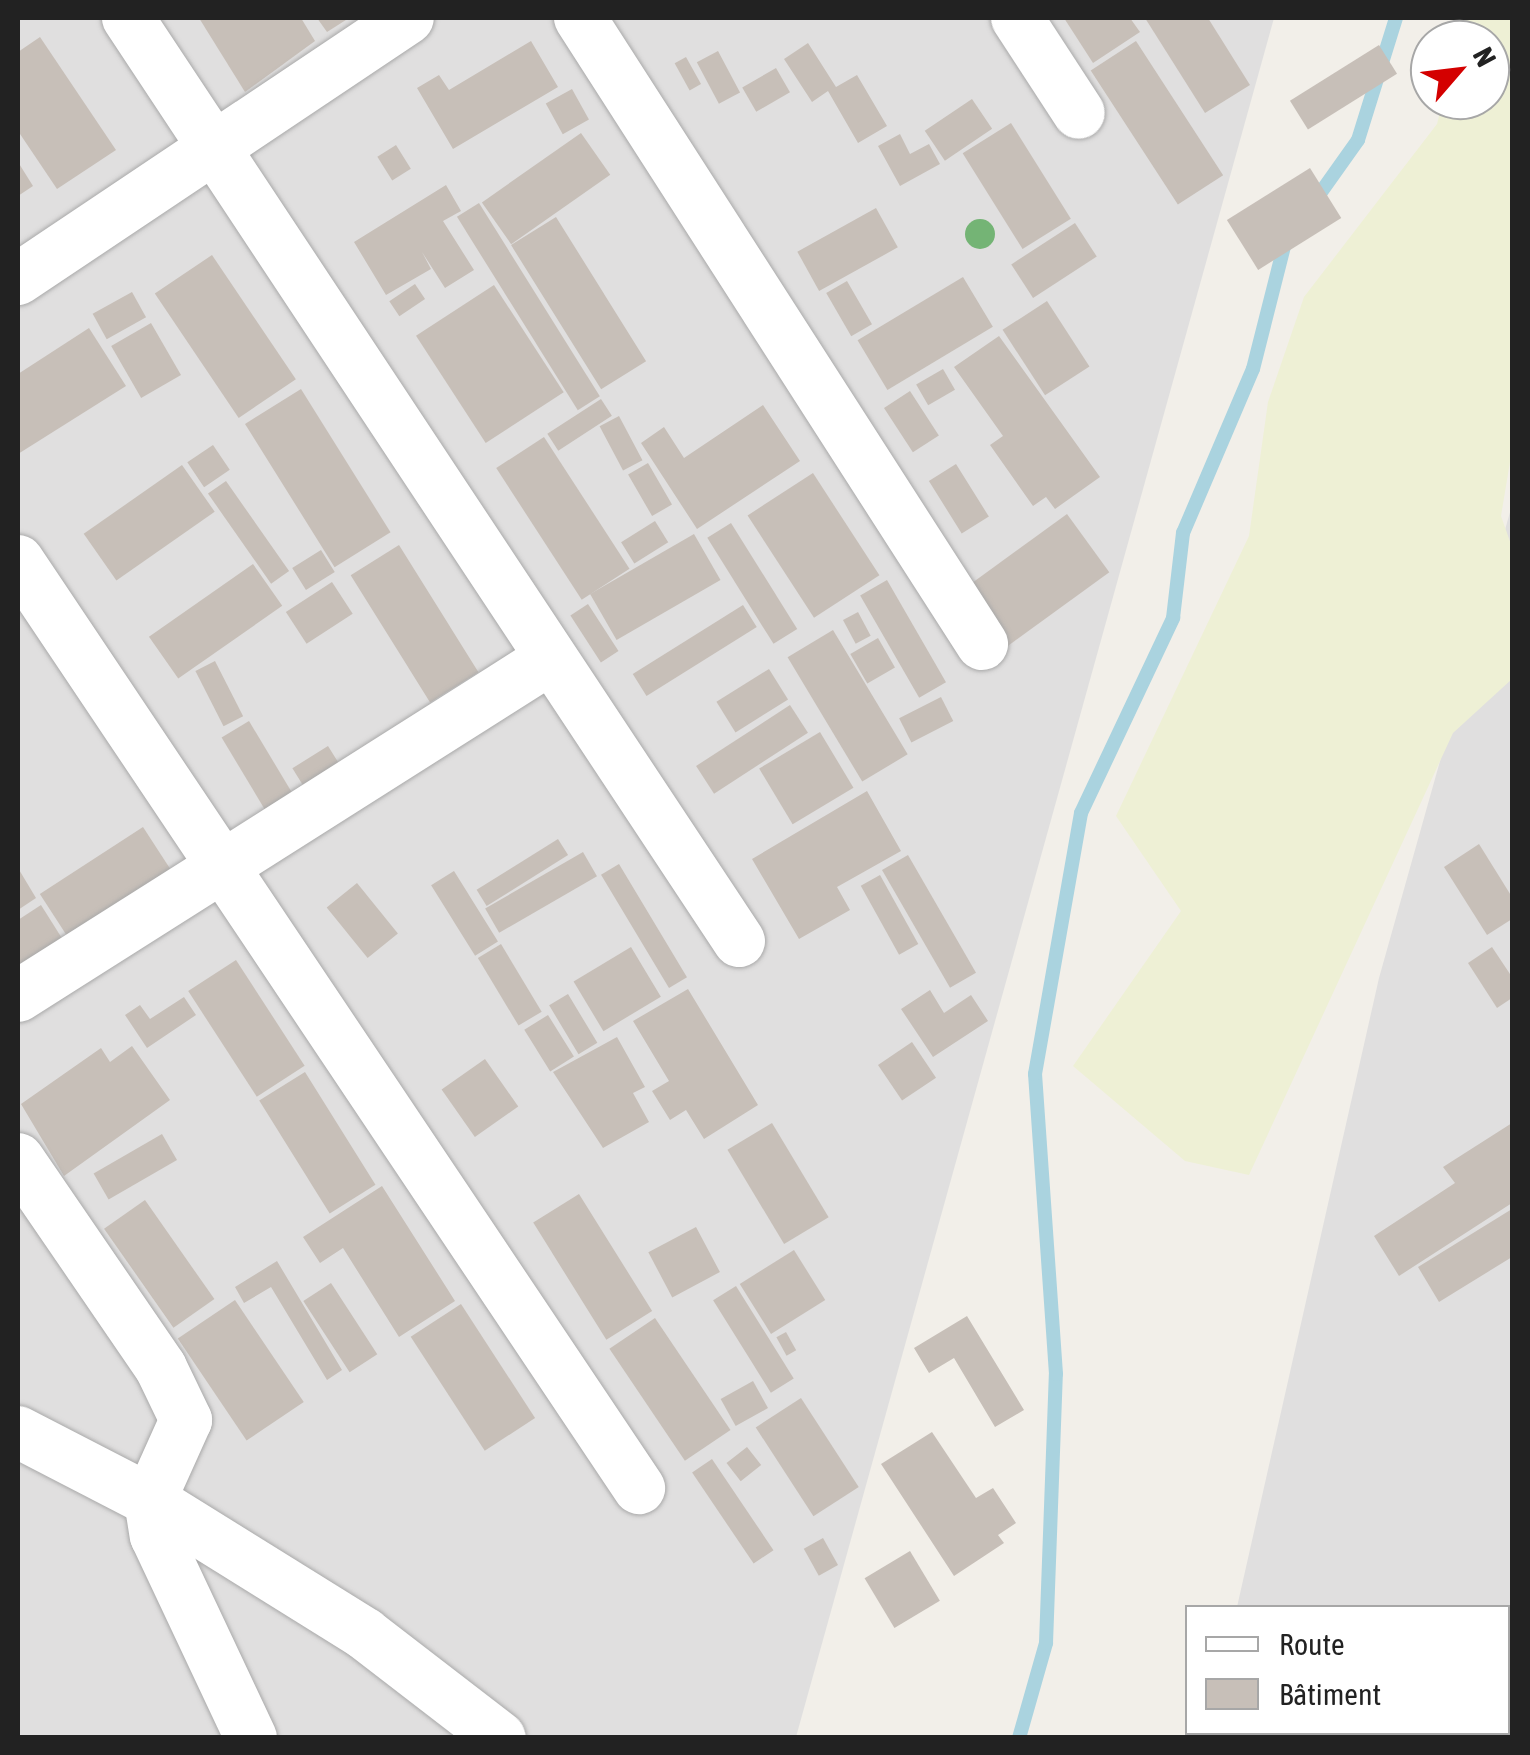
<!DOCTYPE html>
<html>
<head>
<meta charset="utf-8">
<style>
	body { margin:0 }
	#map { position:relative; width:1530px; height:1755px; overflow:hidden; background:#f2efe9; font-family:"Asap Condensed",sans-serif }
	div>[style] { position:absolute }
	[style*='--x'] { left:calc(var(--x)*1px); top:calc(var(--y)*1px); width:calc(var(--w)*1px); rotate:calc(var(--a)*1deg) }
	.residential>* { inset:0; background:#e0dfdf }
	.farmland>* { inset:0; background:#eef0d5 }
	.stream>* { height:14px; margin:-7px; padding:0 7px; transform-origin:7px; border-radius:7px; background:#aad3df }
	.building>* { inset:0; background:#c7bfb8; transform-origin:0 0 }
	.roads { filter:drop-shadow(0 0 2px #a9a9a9) drop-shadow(0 0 2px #a9a9a9) }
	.street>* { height:52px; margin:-26px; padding:0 26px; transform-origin:26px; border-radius:26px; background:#fff }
	.trees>* { width:30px; height:30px; margin:-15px; border-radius:50%; background:#74b475 }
	span { translate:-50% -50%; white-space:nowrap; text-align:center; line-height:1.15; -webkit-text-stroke:8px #fff; paint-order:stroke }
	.frame { position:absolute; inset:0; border:20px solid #222; pointer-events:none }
	.legend { position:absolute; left:1185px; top:1605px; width:325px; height:130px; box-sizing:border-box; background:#fff; border:2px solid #a7a7a7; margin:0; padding:12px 18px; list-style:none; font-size:30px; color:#222 }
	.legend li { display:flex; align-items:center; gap:20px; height:50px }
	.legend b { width:50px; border:2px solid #a7a7a7 }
	.north { position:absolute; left:1410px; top:20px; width:100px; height:100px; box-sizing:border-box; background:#fff; border:2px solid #a7a7a7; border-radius:50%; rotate:62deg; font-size:28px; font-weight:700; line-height:40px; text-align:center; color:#222 }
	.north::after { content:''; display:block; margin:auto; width:35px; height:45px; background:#d40000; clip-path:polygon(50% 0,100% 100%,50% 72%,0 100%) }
</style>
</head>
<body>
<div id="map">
	<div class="residential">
		<div style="clip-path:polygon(18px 18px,1274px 18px,796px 1737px,18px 1737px)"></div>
		<div style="clip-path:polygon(1512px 505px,1512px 1737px,1208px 1738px,1508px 1732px,1508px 1608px,1237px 1607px,1379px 978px)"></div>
	</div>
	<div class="farmland">
		<div style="clip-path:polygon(1463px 18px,1512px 18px,1512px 450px,1501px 516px,1512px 547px,1512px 679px,1453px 733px,1249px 1175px,1185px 1161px,1073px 1066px,1181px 911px,1116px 816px,1249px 536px,1268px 402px,1304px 297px,1437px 124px,1443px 100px,1490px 100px,1490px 40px,1458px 40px)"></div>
	</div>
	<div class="stream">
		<div style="--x:1314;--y:202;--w:76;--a:-54.6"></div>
		<div style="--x:1358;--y:140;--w:128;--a:-72.7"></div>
		<div style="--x:1508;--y:1664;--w:5;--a:-37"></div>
		<div style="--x:1019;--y:1738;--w:99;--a:-74.1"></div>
		<div style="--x:1046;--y:1643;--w:269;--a:-87.9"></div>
		<div style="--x:1056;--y:1374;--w:301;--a:-94"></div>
		<div style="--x:1035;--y:1074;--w:265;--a:-80"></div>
		<div style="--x:1081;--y:813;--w:216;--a:-64.7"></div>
		<div style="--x:1173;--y:618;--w:86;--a:-83.3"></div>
		<div style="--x:1183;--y:533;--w:178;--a:-66.9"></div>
		<div style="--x:1253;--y:369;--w:134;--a:-75.8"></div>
		<div style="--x:1367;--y:1738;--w:11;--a:-34"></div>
	</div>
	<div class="building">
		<div style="clip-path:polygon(199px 18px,301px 18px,315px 41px,245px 92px)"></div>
		<div style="clip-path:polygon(317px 18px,349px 18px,327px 32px)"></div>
		<div style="clip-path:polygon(1064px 18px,1130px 18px,1140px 32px,1093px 63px)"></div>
		<div style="clip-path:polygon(1145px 18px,1208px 18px,1250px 85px,1205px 113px)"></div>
		<div style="clip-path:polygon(40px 37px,116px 150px,57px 189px,18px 131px,18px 52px)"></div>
		<div style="clip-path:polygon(531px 41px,558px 87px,453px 149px,417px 88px,439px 75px,449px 90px)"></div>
		<div style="left:1136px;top:41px;width:160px;height:54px;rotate:57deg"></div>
		<div style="clip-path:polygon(808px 43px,836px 87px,857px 75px,887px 126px,858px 143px,828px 91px,812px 102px,784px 59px)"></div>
		<div style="left:1379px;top:45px;width:34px;height:105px;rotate:58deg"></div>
		<div style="left:718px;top:51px;width:47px;height:24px;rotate:62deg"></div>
		<div style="left:686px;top:57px;width:31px;height:13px;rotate:61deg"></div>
		<div style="left:776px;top:68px;width:28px;height:39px;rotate:60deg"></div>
		<div style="left:572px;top:89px;width:35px;height:30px;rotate:61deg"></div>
		<div style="left:972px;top:99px;width:36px;height:57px;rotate:56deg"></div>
		<div style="left:1011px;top:123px;width:113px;height:57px;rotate:58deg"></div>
		<div style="left:581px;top:133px;width:51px;height:121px;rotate:55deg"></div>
		<div style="clip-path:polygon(900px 134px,910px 154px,929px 144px,940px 164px,900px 186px,878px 146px)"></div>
		<div style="left:396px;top:145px;width:28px;height:22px;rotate:58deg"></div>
		<div style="clip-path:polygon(18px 162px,33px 186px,18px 196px)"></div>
		<div style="left:1310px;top:168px;width:59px;height:98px;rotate:58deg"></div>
		<div style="clip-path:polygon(446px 185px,461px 211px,443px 221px,474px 270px,445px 288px,422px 252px,431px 269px,386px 295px,354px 242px)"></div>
		<div style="left:479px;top:203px;width:228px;height:26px;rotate:58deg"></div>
		<div style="left:876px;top:208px;width:45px;height:90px;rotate:61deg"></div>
		<div style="left:556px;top:217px;width:170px;height:53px;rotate:58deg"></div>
		<div style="left:1075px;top:223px;width:40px;height:76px;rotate:57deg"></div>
		<div style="left:212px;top:255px;width:150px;height:69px;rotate:56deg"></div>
		<div style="left:963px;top:277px;width:58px;height:123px;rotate:59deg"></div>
		<div style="left:847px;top:281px;width:50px;height:24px;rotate:60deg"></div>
		<div style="left:415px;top:284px;width:18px;height:31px;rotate:56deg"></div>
		<div style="left:494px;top:285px;width:128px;height:93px;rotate:57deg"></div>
		<div style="left:132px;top:292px;width:29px;height:45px;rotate:61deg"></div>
		<div style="left:1047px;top:301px;width:78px;height:53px;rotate:57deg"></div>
		<div style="left:151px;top:323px;width:60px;height:46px;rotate:60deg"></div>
		<div style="clip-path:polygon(89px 328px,126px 386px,18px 454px,18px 374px)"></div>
		<div style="clip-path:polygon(999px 336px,1100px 477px,1055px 509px,1046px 497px,1033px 506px,990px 445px,1003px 436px,954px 367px)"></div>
		<div style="left:943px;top:369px;width:24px;height:31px;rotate:60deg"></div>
		<div style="left:301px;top:389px;width:169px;height:66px;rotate:58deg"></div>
		<div style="left:910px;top:391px;width:53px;height:31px;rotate:57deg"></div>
		<div style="left:601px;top:399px;width:20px;height:64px;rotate:57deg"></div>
		<div style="clip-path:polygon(763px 405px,800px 461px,697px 529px,641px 443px,664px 427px,684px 458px)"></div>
		<div style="left:619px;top:416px;width:50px;height:22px;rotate:62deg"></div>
		<div style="left:544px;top:437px;width:157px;height:57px;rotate:57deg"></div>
		<div style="left:213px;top:445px;width:30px;height:31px;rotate:56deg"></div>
		<div style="left:648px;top:463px;width:48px;height:23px;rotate:60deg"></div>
		<div style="left:956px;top:464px;width:62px;height:32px;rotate:58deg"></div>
		<div style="left:182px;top:465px;width:57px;height:120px;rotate:55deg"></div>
		<div style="left:813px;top:473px;width:122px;height:78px;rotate:57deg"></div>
		<div style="left:226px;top:481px;width:110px;height:22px;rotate:55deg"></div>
		<div style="left:1067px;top:514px;width:72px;height:128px;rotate:54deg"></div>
		<div style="left:655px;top:521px;width:25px;height:40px;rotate:58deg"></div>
		<div style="left:731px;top:523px;width:125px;height:28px;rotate:58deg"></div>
		<div style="left:694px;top:534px;width:53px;height:120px;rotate:60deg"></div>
		<div style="left:399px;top:545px;width:150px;height:57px;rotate:58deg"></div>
		<div style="left:321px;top:550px;width:26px;height:34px;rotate:58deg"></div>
		<div style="left:253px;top:564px;width:51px;height:127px;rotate:55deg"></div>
		<div style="left:887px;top:580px;width:118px;height:31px;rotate:60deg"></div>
		<div style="left:332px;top:582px;width:38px;height:55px;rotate:57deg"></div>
		<div style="left:588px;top:604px;width:56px;height:21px;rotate:57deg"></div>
		<div style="left:743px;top:605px;width:26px;height:130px;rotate:58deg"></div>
		<div style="left:858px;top:612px;width:27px;height:17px;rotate:62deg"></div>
		<div style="left:833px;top:630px;width:145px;height:53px;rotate:59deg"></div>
		<div style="left:878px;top:638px;width:34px;height:32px;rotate:60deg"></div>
		<div style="left:215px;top:661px;width:62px;height:22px;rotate:63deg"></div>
		<div style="left:769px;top:669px;width:36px;height:62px;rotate:58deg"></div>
		<div style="left:941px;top:697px;width:27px;height:47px;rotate:63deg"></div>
		<div style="left:790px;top:705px;width:33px;height:112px;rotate:57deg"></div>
		<div style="left:249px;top:721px;width:109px;height:32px;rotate:59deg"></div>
		<div style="left:820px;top:732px;width:65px;height:71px;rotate:59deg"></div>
		<div style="left:328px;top:746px;width:38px;height:42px;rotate:58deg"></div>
		<div style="clip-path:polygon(867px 791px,901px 851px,837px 887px,850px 910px,799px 939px,752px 859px)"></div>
		<div style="left:143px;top:827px;width:59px;height:123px;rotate:57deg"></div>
		<div style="left:558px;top:839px;width:19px;height:96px;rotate:58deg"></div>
		<div style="clip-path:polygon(1479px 844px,1512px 897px,1512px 919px,1487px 935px,1444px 867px)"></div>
		<div style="left:583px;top:852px;width:28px;height:113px;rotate:60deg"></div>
		<div style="left:908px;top:855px;width:136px;height:30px;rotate:60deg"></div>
		<div style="left:619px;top:864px;width:132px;height:21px;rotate:59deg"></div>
		<div style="clip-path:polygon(18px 868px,36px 898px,18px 910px)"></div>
		<div style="left:454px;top:871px;width:83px;height:27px;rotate:58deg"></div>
		<div style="left:880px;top:875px;width:79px;height:22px;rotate:61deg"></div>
		<div style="left:357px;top:883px;width:65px;height:39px;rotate:51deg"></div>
		<div style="clip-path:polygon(41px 905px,70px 951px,18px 974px,18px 920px)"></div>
		<div style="left:501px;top:944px;width:79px;height:27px;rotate:59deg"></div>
		<div style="left:631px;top:947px;width:58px;height:67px;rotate:59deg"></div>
		<div style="clip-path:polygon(1492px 947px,1512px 977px,1512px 998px,1497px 1008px,1468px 963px)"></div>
		<div style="left:236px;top:960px;width:126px;height:57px;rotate:57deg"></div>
		<div style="clip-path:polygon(688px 989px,758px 1105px,704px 1139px,686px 1110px,670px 1120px,652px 1091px,669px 1081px,633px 1021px)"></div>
		<div style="clip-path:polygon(930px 990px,944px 1013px,971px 995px,988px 1021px,933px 1057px,901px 1009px)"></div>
		<div style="left:568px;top:994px;width:57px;height:22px;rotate:59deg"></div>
		<div style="clip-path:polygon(184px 997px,196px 1015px,147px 1048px,125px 1015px,140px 1005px,150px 1019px)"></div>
		<div style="left:548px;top:1015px;width:49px;height:28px;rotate:58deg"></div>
		<div style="clip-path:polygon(617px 1037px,645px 1087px,633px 1093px,649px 1122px,603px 1148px,553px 1072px)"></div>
		<div style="left:912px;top:1042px;width:43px;height:41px;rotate:56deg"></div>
		<div style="clip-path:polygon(132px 1046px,170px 1100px,64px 1176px,21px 1104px,101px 1048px,110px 1062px)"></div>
		<div style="left:485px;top:1059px;width:58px;height:53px;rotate:55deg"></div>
		<div style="left:305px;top:1072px;width:133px;height:54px;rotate:58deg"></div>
		<div style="left:772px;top:1123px;width:110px;height:52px;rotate:59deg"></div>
		<div style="clip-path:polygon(1512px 1123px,1512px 1203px,1399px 1276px,1374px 1236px,1455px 1183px,1443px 1167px)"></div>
		<div style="left:162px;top:1134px;width:30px;height:79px;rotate:60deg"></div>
		<div style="clip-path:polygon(382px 1186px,455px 1301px,399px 1337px,343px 1248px,320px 1263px,303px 1237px)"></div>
		<div style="left:579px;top:1194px;width:138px;height:54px;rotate:58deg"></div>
		<div style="left:145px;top:1200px;width:121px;height:50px;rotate:55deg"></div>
		<div style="clip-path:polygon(1512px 1209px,1512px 1257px,1439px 1302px,1418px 1267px)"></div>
		<div style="left:696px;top:1227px;width:51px;height:54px;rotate:62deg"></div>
		<div style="left:794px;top:1250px;width:59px;height:64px;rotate:58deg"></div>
		<div style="clip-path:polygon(277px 1261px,342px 1370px,327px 1380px,271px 1287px,244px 1303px,235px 1287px)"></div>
		<div style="left:331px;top:1283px;width:85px;height:33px;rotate:57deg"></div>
		<div style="left:736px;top:1286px;width:109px;height:27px;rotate:58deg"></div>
		<div style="left:235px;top:1300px;width:123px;height:69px;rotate:56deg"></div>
		<div style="left:461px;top:1304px;width:136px;height:60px;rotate:57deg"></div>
		<div style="clip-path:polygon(967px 1316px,1024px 1410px,995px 1427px,954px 1358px,929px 1373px,914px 1348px)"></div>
		<div style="left:655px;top:1318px;width:135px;height:55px;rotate:56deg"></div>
		<div style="left:786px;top:1332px;width:21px;height:11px;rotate:61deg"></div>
		<div style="left:753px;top:1381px;width:31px;height:37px;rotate:61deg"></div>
		<div style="left:801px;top:1398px;width:106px;height:54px;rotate:57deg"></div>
		<div style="clip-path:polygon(932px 1432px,976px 1498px,993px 1488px,1016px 1523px,998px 1535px,1004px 1543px,954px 1576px,881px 1464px)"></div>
		<div style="left:747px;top:1447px;width:23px;height:26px;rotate:52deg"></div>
		<div style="left:712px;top:1459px;width:110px;height:24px;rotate:56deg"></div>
		<div style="left:823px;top:1538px;width:31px;height:22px;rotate:61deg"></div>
		<div style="left:910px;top:1551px;width:58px;height:53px;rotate:59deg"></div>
	</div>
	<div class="roads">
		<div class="street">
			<div style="--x:128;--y:18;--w:1107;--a:56.5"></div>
			<div style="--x:580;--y:18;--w:744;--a:57.29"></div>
			<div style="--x:1017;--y:18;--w:113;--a:56.9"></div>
			<div style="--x:18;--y:279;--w:469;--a:-33.8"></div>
			<div style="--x:18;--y:561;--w:1116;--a:56.18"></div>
			<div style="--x:18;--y:996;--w:628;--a:-32.37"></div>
			<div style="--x:18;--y:1159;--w:253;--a:55.6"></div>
			<div style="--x:161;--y:1368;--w:58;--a:64.3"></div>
			<div style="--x:186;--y:1420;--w:88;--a:114.2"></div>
			<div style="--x:150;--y:1500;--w:36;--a:81"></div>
			<div style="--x:156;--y:1536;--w:223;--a:64.8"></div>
			<div style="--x:18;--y:1432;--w:148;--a:27.3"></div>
			<div style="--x:150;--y:1500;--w:253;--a:31.9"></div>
			<div style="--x:365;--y:1634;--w:170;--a:37.6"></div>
		</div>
	</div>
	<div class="trees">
		<div style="left:980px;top:234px"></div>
	</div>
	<div class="frame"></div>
	<ul class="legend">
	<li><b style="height:12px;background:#fff"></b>Route</li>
	<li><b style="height:28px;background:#c7bfb8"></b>Bâtiment</li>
	</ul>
	<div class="north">N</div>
</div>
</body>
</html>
